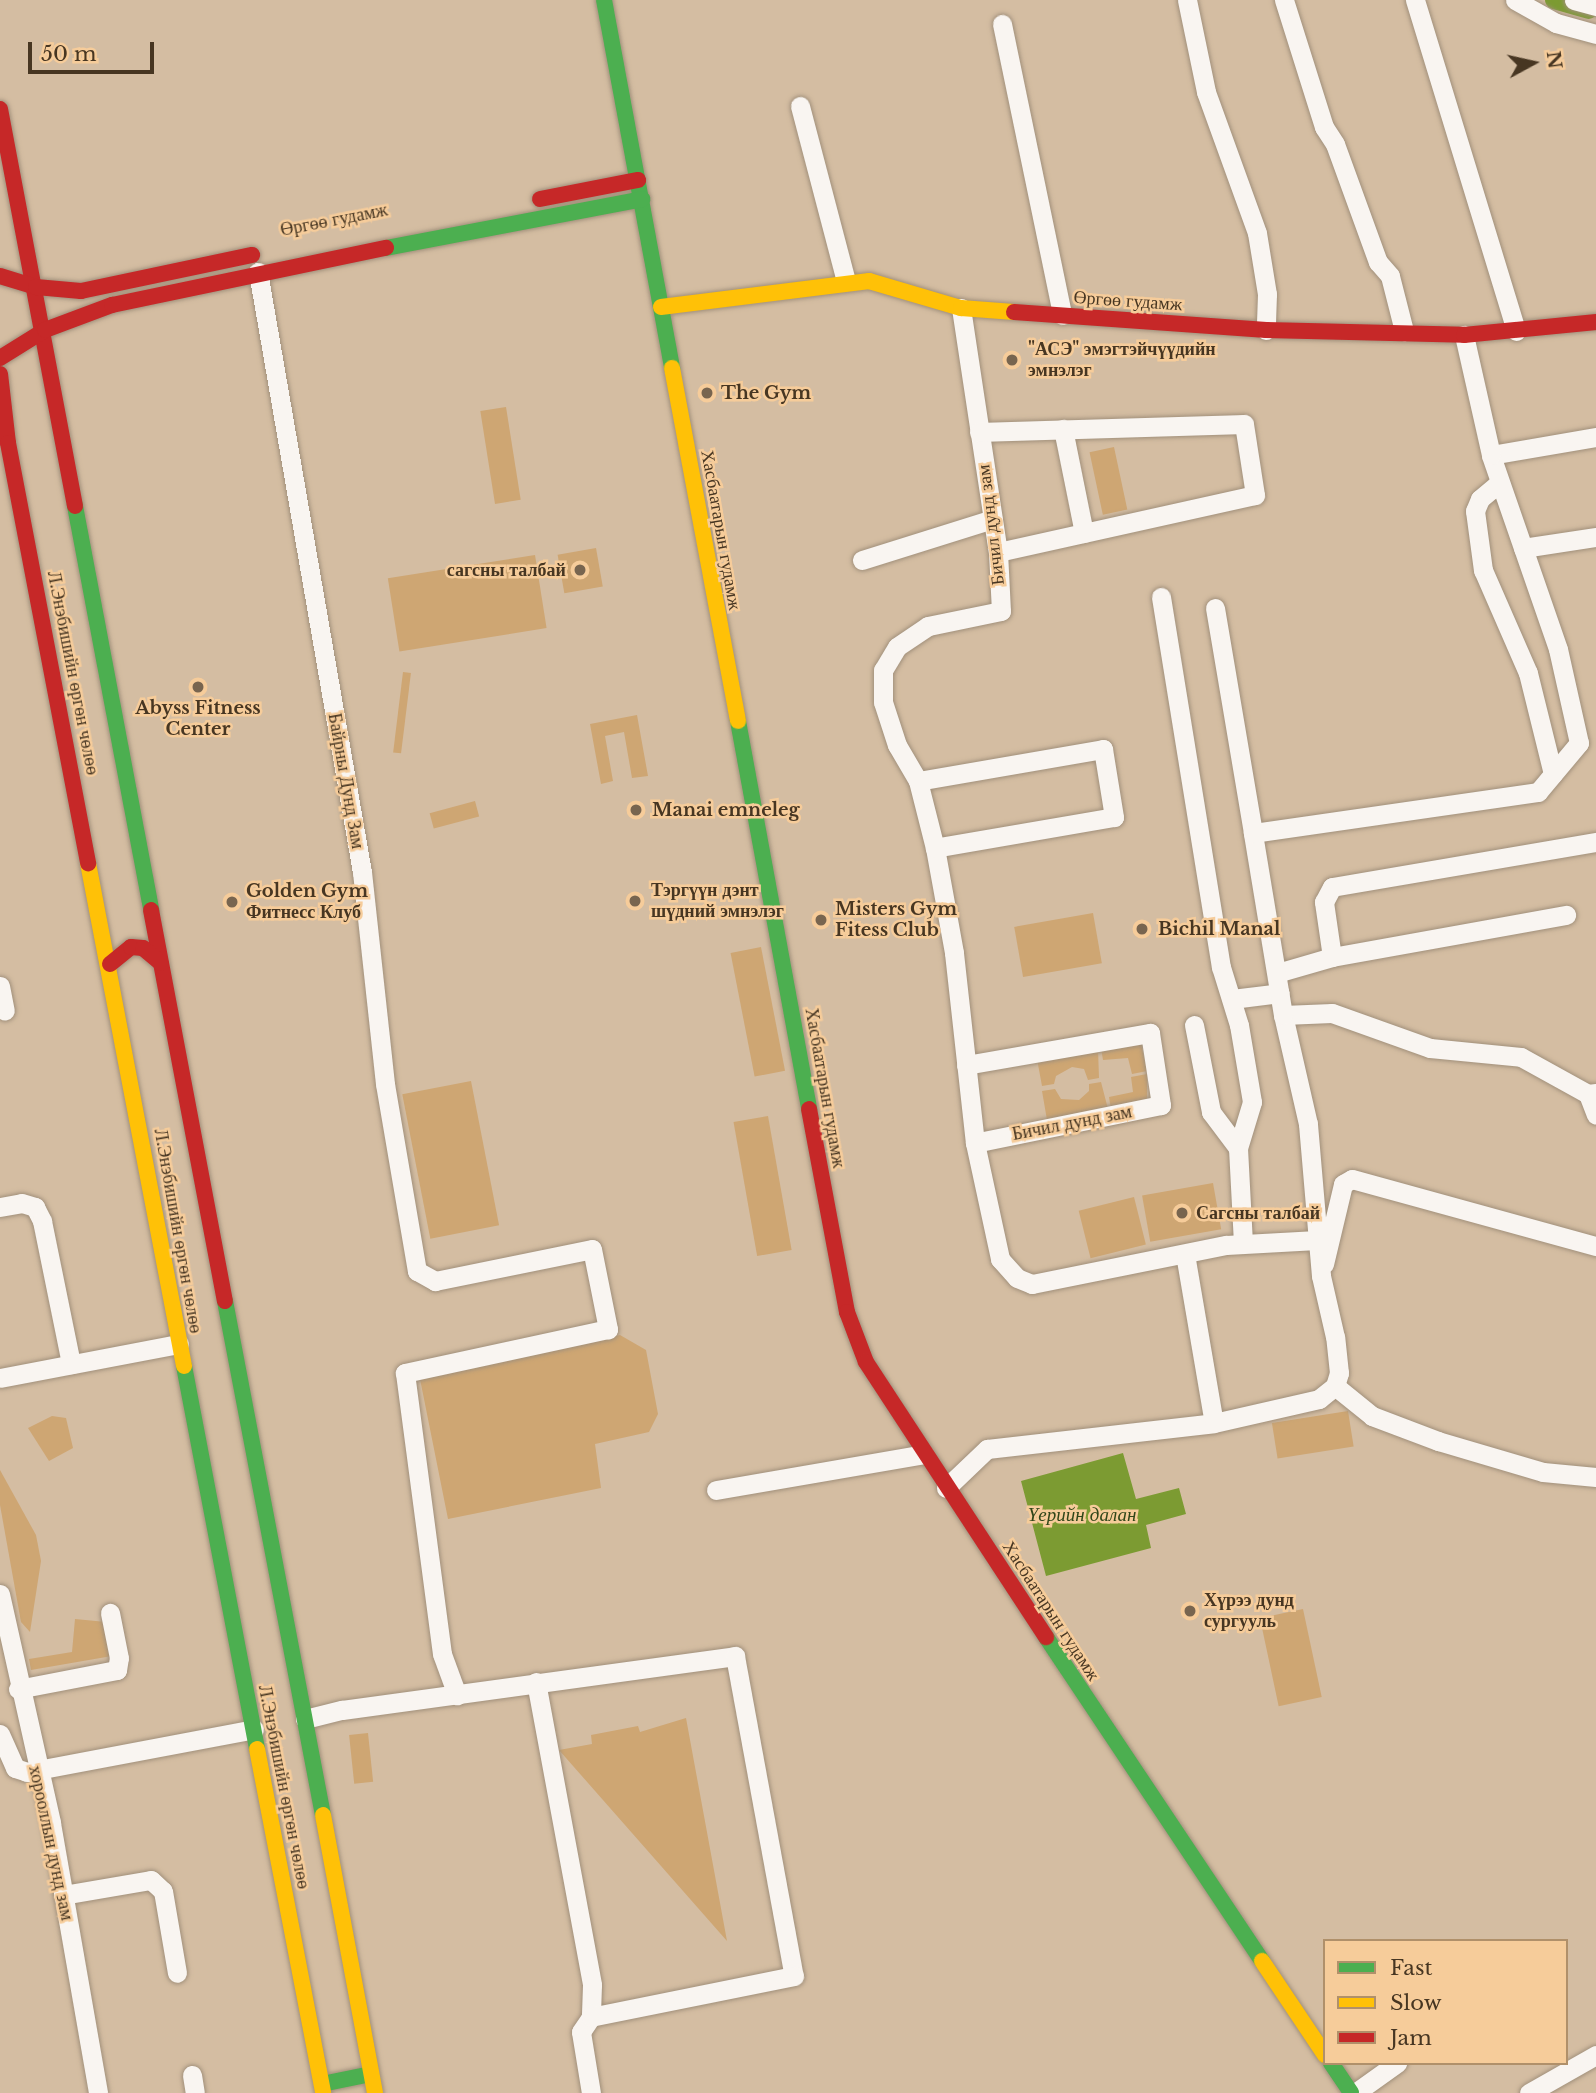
<!DOCTYPE html>
<html>
<head>
<meta charset="utf-8">
<style>
	body { margin:0 }
	#map { position:relative; width:1596px; height:2093px; overflow:hidden; background:#d4bda2; font-family:"Libre Baskerville",serif }
	div>[style] { position:absolute }
	[style*='--x'] { left:calc(var(--x)*1px); top:calc(var(--y)*1px); width:calc(var(--w)*1px); rotate:calc(var(--a)*1deg) }
	.green>* { inset:0; background:#cea673; transform-origin:0 0 }
	.water>* { inset:0; background:#7c9b32 }
	.canal>* { height:18px; margin:-9px; padding:0 9px; transform-origin:9px; border-radius:9px; background:#7c9b32 }
	.roads { filter:drop-shadow(0 0 2px #a1907b) drop-shadow(0 0 2px #a1907b) }
	.street>* { height:19px; margin:-9.5px; padding:0 9.5px; transform-origin:9.5px; border-radius:9.5px; background:#f9f5f1 }
	.fast>* { height:16px; margin:-8px; padding:0 8px; transform-origin:8px; border-radius:8px; background:#4caf50 }
	.slow>* { height:16px; margin:-8px; padding:0 8px; transform-origin:8px; border-radius:8px; background:#ffc107 }
	.jam>* { height:16px; margin:-8px; padding:0 8px; transform-origin:8px; border-radius:8px; background:#c62828 }
	.dots>* { width:19px; height:19px; translate:-50% -50%; box-sizing:border-box; border:4px solid #f6cc9a; border-radius:50% }
	span { translate:-50% -50%; white-space:nowrap; text-align:center; line-height:1.15; -webkit-text-stroke:5px #f6cc9a; paint-order:stroke }
	.street-label { font-size:18px; color:#473622 }
	.poi-label { font-size:18px; color:#473622; font-weight:700 }
	.left { translate:0 -50%; text-align:left }
	.right { translate:-100% -50%; text-align:right }
	.water-label { font-size:19px; color:#304619; font-style:italic }
	.legend { position:absolute; left:1323px; top:1939px; width:245px; height:126px; box-sizing:border-box; background:#f6cc9a; border:2px solid #b0906a; margin:0; padding:9px 12px; list-style:none; font-size:21px; color:#473622 }
	.legend li { display:flex; align-items:center; gap:14px; height:35px }
	.legend b { width:35px; border:2px solid #b0906a }
	.north { position:absolute; left:1498px; top:28px; width:70px; height:70px; -webkit-text-stroke:5px #f6cc9a; paint-order:stroke; rotate:82deg; font-size:19px; font-weight:700; line-height:28px; text-align:center; color:#473622 }
	.north::after { content:''; display:block; margin:auto; width:24px; height:32px; background:#473622; clip-path:polygon(50% 0,100% 100%,50% 72%,0 100%) }
	.scale { position:absolute; left:28px; top:42px; width:126px; height:32px; box-sizing:border-box; border:4px solid #473622; border-top:0; padding-left:9px; font-size:21px; line-height:24px; white-space:nowrap; color:#473622; -webkit-text-stroke:5px #f6cc9a; paint-order:stroke }
</style>
</head>
<body>
<div id="map">
	<div class="green">
		<div style="left:506px;top:407px;width:94px;height:26px;rotate:81deg"></div>
		<div style="left:1114px;top:447px;width:64px;height:25px;rotate:78deg"></div>
		<div style="left:596px;top:548px;width:39px;height:39px;rotate:80deg"></div>
		<div style="left:535px;top:555px;width:74px;height:149px;rotate:81deg"></div>
		<div style="left:403px;top:672px;width:8px;height:81px;rotate:7deg"></div>
		<div style="clip-path:polygon(637px 715px,648px 776px,632px 778px,624px 732px,605px 736px,613px 781px,601px 784px,590px 724px)"></div>
		<div style="left:475px;top:801px;width:16px;height:47px;rotate:75deg"></div>
		<div style="left:1093px;top:913px;width:51px;height:80px;rotate:80deg"></div>
		<div style="left:761px;top:947px;width:126px;height:31px;rotate:79deg"></div>
		<div style="clip-path:polygon(1141px 1044px,1147px 1071px,1132px 1074px,1128px 1058px,1103px 1060px,1101px 1048px)"></div>
		<div style="clip-path:polygon(1098px 1049px,1099px 1078px,1088px 1080px,1084px 1069px,1072px 1067px,1056px 1076px,1054px 1084px,1042px 1086px,1037px 1059px)"></div>
		<div style="clip-path:polygon(1147px 1074px,1147px 1101px,1111px 1109px,1109px 1097px,1133px 1092px,1131px 1077px)"></div>
		<div style="left:471px;top:1081px;width:147px;height:70px;rotate:79deg"></div>
		<div style="clip-path:polygon(1101px 1082px,1108px 1109px,1047px 1120px,1042px 1091px,1055px 1089px,1061px 1099px,1079px 1100px,1089px 1091px,1089px 1084px)"></div>
		<div style="left:768px;top:1116px;width:136px;height:35px;rotate:80deg"></div>
		<div style="left:1213px;top:1183px;width:47px;height:72px;rotate:80deg"></div>
		<div style="left:1134px;top:1197px;width:49px;height:57px;rotate:76deg"></div>
		<div style="clip-path:polygon(620px 1335px,646px 1350px,658px 1414px,649px 1432px,595px 1444px,601px 1488px,448px 1519px,420px 1379px)"></div>
		<div style="left:1348px;top:1411px;width:36px;height:77px;rotate:81deg"></div>
		<div style="clip-path:polygon(52px 1416px,66px 1418px,73px 1448px,49px 1461px,28px 1428px)"></div>
		<div style="clip-path:polygon(0 1470px,36px 1535px,41px 1561px,30px 1632px,21px 1622px,0 1505px)"></div>
		<div style="left:1303px;top:1609px;width:90px;height:44px;rotate:78deg"></div>
		<div style="clip-path:polygon(75px 1619px,106px 1622px,112px 1656px,31px 1670px,29px 1659px,72px 1652px)"></div>
		<div style="clip-path:polygon(686px 1718px,727px 1941px,559px 1750px,592px 1744px,591px 1735px,638px 1726px,640px 1732px)"></div>
		<div style="left:368px;top:1733px;width:49px;height:19px;rotate:84deg"></div>
	</div>
	<div class="water">
		<div style="clip-path:polygon(1123px 1453px,1136px 1499px,1179px 1488px,1186px 1514px,1146px 1525px,1151px 1548px,1046px 1576px,1021px 1481px)"></div>
	</div>
	<div class="canal">
		<div style="--x:1554;--y:0;--w:36;--a:16"></div>
	</div>
	<div class="roads">
		<div class="street">
			<div style="--x:1187;--y:0;--w:94;--a:78.3"></div>
			<div style="--x:1206;--y:92;--w:150;--a:70.1"></div>
			<div style="--x:1257;--y:233;--w:62;--a:80.7"></div>
			<div style="--x:1267;--y:294;--w:36;--a:92"></div>
			<div style="--x:1284;--y:0;--w:133;--a:72.5"></div>
			<div style="--x:1324;--y:127;--w:20;--a:57"></div>
			<div style="--x:1335;--y:144;--w:126;--a:70"></div>
			<div style="--x:1378;--y:262;--w:18;--a:49"></div>
			<div style="--x:1390;--y:276;--w:57;--a:75.7"></div>
			<div style="--x:1415;--y:0;--w:346;--a:73"></div>
			<div style="--x:1515;--y:0;--w:47;--a:29.3"></div>
			<div style="--x:1556;--y:23;--w:41;--a:15.4"></div>
			<div style="--x:1574;--y:0;--w:23;--a:15"></div>
			<div style="--x:1002;--y:24;--w:297;--a:78.3"></div>
			<div style="--x:800;--y:106;--w:181;--a:75.3"></div>
			<div style="--x:258;--y:272;--w:609;--a:80.17"></div>
			<div style="--x:362;--y:872;--w:213;--a:83.8"></div>
			<div style="--x:385;--y:1084;--w:190;--a:80.3"></div>
			<div style="--x:417;--y:1271;--w:21;--a:29"></div>
			<div style="--x:435;--y:1281;--w:160;--a:-11.5"></div>
			<div style="--x:592;--y:1249;--w:82;--a:78.7"></div>
			<div style="--x:608;--y:1329;--w:208;--a:167.8"></div>
			<div style="--x:405;--y:1373;--w:283;--a:82.5"></div>
			<div style="--x:442;--y:1654;--w:44;--a:69.9"></div>
			<div style="--x:961;--y:308;--w:247;--a:81.4"></div>
			<div style="--x:998;--y:552;--w:59;--a:87.1"></div>
			<div style="--x:1001;--y:611;--w:75;--a:168.4"></div>
			<div style="--x:928;--y:626;--w:37;--a:146"></div>
			<div style="--x:897;--y:647;--w:27;--a:121"></div>
			<div style="--x:883;--y:670;--w:32;--a:90"></div>
			<div style="--x:883;--y:702;--w:45;--a:72"></div>
			<div style="--x:897;--y:745;--w:42;--a:59.7"></div>
			<div style="--x:918;--y:781;--w:69;--a:75.8"></div>
			<div style="--x:935;--y:848;--w:107;--a:79.7"></div>
			<div style="--x:954;--y:953;--w:191;--a:83.7"></div>
			<div style="--x:975;--y:1143;--w:119;--a:77.8"></div>
			<div style="--x:1000;--y:1259;--w:25;--a:48"></div>
			<div style="--x:1017;--y:1278;--w:16;--a:22"></div>
			<div style="--x:1032;--y:1284;--w:198;--a:-11.4"></div>
			<div style="--x:1226;--y:1245;--w:91;--a:-3.1"></div>
			<div style="--x:1063;--y:429;--w:106;--a:78.6"></div>
			<div style="--x:979;--y:432;--w:265;--a:-1.7"></div>
			<div style="--x:1244;--y:424;--w:72;--a:81.2"></div>
			<div style="--x:1255;--y:495;--w:263;--a:167.5"></div>
			<div style="--x:1491;--y:455;--w:107;--a:-9.7"></div>
			<div style="--x:1499;--y:483;--w:25;--a:140"></div>
			<div style="--x:1480;--y:499;--w:13;--a:113"></div>
			<div style="--x:1475;--y:511;--w:60;--a:82.3"></div>
			<div style="--x:1483;--y:570;--w:112;--a:66.4"></div>
			<div style="--x:1528;--y:673;--w:104;--a:76.1"></div>
			<div style="--x:1523;--y:548;--w:74;--a:-8.6"></div>
			<div style="--x:862;--y:560;--w:137;--a:-17.4"></div>
			<div style="--x:1161;--y:597;--w:375;--a:80.8"></div>
			<div style="--x:1221;--y:967;--w:61;--a:72.8"></div>
			<div style="--x:1239;--y:1025;--w:78;--a:80.4"></div>
			<div style="--x:1252;--y:1102;--w:48;--a:106.9"></div>
			<div style="--x:1238;--y:1148;--w:95;--a:87"></div>
			<div style="--x:1215;--y:608;--w:228;--a:80.4"></div>
			<div style="--x:918;--y:781;--w:188;--a:-9.8"></div>
			<div style="--x:1103;--y:749;--w:69;--a:80.8"></div>
			<div style="--x:1114;--y:817;--w:182;--a:170.2"></div>
			<div style="--x:1332;--y:957;--w:56;--a:-98.3"></div>
			<div style="--x:1324;--y:902;--w:17;--a:-62"></div>
			<div style="--x:1332;--y:887;--w:268;--a:-9.7"></div>
			<div style="--x:1277;--y:973;--w:57;--a:-16.2"></div>
			<div style="--x:1332;--y:957;--w:238;--a:-10.2"></div>
			<div style="--x:0;--y:986;--w:25;--a:79"></div>
			<div style="--x:1232;--y:999;--w:48;--a:-7.1"></div>
			<div style="--x:1283;--y:1015;--w:49;--a:-2.3"></div>
			<div style="--x:1332;--y:1013;--w:104;--a:19.7"></div>
			<div style="--x:1430;--y:1048;--w:91;--a:5.6"></div>
			<div style="--x:1521;--y:1057;--w:77;--a:28.9"></div>
			<div style="--x:1588;--y:1094;--w:8;--a:-7"></div>
			<div style="--x:1194;--y:1025;--w:89;--a:78.9"></div>
			<div style="--x:1211;--y:1112;--w:45;--a:53.1"></div>
			<div style="--x:966;--y:1065;--w:187;--a:-9.9"></div>
			<div style="--x:1150;--y:1033;--w:73;--a:81.3"></div>
			<div style="--x:1161;--y:1105;--w:190;--a:168.5"></div>
			<div style="--x:1588;--y:1094;--w:22;--a:69"></div>
			<div style="--x:0;--y:1207;--w:22;--a:-10"></div>
			<div style="--x:22;--y:1203;--w:14;--a:17"></div>
			<div style="--x:35;--y:1207;--w:16;--a:63"></div>
			<div style="--x:42;--y:1221;--w:146;--a:78.5"></div>
			<div style="--x:1185;--y:1254;--w:171;--a:80.3"></div>
			<div style="--x:1324;--y:1264;--w:82;--a:-76.6"></div>
			<div style="--x:1343;--y:1184;--w:10;--a:-29"></div>
			<div style="--x:1352;--y:1179;--w:253;--a:15.4"></div>
			<div style="--x:0;--y:1378;--w:182;--a:-10.8"></div>
			<div style="--x:1335;--y:1386;--w:48;--a:39"></div>
			<div style="--x:1372;--y:1416;--w:71;--a:20.7"></div>
			<div style="--x:1438;--y:1441;--w:109;--a:16.4"></div>
			<div style="--x:1543;--y:1472;--w:53;--a:5.4"></div>
			<div style="--x:946;--y:1488;--w:57;--a:-43.6"></div>
			<div style="--x:987;--y:1449;--w:228;--a:-6.5"></div>
			<div style="--x:1214;--y:1423;--w:108;--a:-12.9"></div>
			<div style="--x:1319;--y:1399;--w:21;--a:-39"></div>
			<div style="--x:1335;--y:1386;--w:14;--a:-73"></div>
			<div style="--x:1339;--y:1373;--w:36;--a:-96"></div>
			<div style="--x:1335;--y:1337;--w:63;--a:-102.9"></div>
			<div style="--x:1321;--y:1276;--w:153;--a:-94.9"></div>
			<div style="--x:1308;--y:1124;--w:112;--a:-102.9"></div>
			<div style="--x:1283;--y:1015;--w:184;--a:-99.4"></div>
			<div style="--x:1253;--y:833;--w:288;--a:-8.2"></div>
			<div style="--x:1538;--y:792;--w:64;--a:-50.1"></div>
			<div style="--x:1579;--y:743;--w:96;--a:-102.6"></div>
			<div style="--x:1558;--y:649;--w:205;--a:-109.1"></div>
			<div style="--x:1491;--y:455;--w:123;--a:-102.7"></div>
			<div style="--x:716;--y:1490;--w:211;--a:-9.8"></div>
			<div style="--x:0;--y:1594;--w:235;--a:77.4"></div>
			<div style="--x:51;--y:1823;--w:274;--a:80.1"></div>
			<div style="--x:536;--y:1682;--w:308;--a:79.5"></div>
			<div style="--x:592;--y:1985;--w:32;--a:92"></div>
			<div style="--x:591;--y:2017;--w:18;--a:124"></div>
			<div style="--x:581;--y:2032;--w:62;--a:80.7"></div>
			<div style="--x:18;--y:1689;--w:101;--a:-10.9"></div>
			<div style="--x:117;--y:1670;--w:12;--a:-81"></div>
			<div style="--x:119;--y:1658;--w:46;--a:-101.3"></div>
			<div style="--x:305;--y:1719;--w:38;--a:-14"></div>
			<div style="--x:342;--y:1710;--w:397;--a:-7.8"></div>
			<div style="--x:735;--y:1656;--w:325;--a:79.6"></div>
			<div style="--x:794;--y:1976;--w:207;--a:168.6"></div>
			<div style="--x:0;--y:1734;--w:37;--a:66"></div>
			<div style="--x:15;--y:1768;--w:13;--a:18"></div>
			<div style="--x:27;--y:1772;--w:231;--a:-10.7"></div>
			<div style="--x:63;--y:1895;--w:89;--a:-9.7"></div>
			<div style="--x:151;--y:1880;--w:16;--a:43"></div>
			<div style="--x:163;--y:1891;--w:83;--a:80.3"></div>
			<div style="--x:192;--y:2075;--w:18;--a:81"></div>
			<div style="--x:1355;--y:2093;--w:52;--a:-35.5"></div>
			<div style="--x:1529;--y:2093;--w:77;--a:-29.6"></div>
		</div>
		<div class="fast">
			<div style="--x:604;--y:0;--w:374;--a:79.5"></div>
			<div style="--x:386;--y:248;--w:261;--a:-10.8"></div>
			<div style="--x:75;--y:506;--w:411;--a:79.3"></div>
			<div style="--x:738;--y:721;--w:394;--a:79.6"></div>
			<div style="--x:225;--y:1301;--w:523;--a:79.21"></div>
			<div style="--x:184;--y:1366;--w:390;--a:79.2"></div>
			<div style="--x:1046;--y:1637;--w:389;--a:56.3"></div>
			<div style="--x:1331;--y:2063;--w:36;--a:56"></div>
			<div style="--x:322;--y:2084;--w:50;--a:-11.5"></div>
		</div>
		<div class="slow">
			<div style="--x:661;--y:307;--w:210;--a:-7.1"></div>
			<div style="--x:869;--y:281;--w:96;--a:16.4"></div>
			<div style="--x:961;--y:308;--w:53;--a:4.3"></div>
			<div style="--x:672;--y:368;--w:359;--a:79.4"></div>
			<div style="--x:88;--y:863;--w:512;--a:79.19"></div>
			<div style="--x:257;--y:1749;--w:350;--a:79.1"></div>
			<div style="--x:323;--y:1815;--w:283;--a:79.4"></div>
			<div style="--x:1262;--y:1961;--w:113;--a:56.2"></div>
		</div>
		<div class="jam">
			<div style="--x:0;--y:109;--w:404;--a:79.3"></div>
			<div style="--x:540;--y:199;--w:100;--a:-11"></div>
			<div style="--x:0;--y:276;--w:38;--a:17"></div>
			<div style="--x:36;--y:287;--w:45;--a:5.1"></div>
			<div style="--x:81;--y:291;--w:175;--a:-11.9"></div>
			<div style="--x:1014;--y:312;--w:253;--a:4.1"></div>
			<div style="--x:1266;--y:330;--w:198;--a:1.4"></div>
			<div style="--x:1464;--y:335;--w:133;--a:-5.6"></div>
			<div style="--x:0;--y:358;--w:53;--a:-31.9"></div>
			<div style="--x:45;--y:330;--w:72;--a:-20.5"></div>
			<div style="--x:112;--y:305;--w:280;--a:-11.8"></div>
			<div style="--x:0;--y:374;--w:69;--a:83.4"></div>
			<div style="--x:8;--y:443;--w:428;--a:79.2"></div>
			<div style="--x:151;--y:910;--w:398;--a:79.3"></div>
			<div style="--x:110;--y:964;--w:27;--a:-39"></div>
			<div style="--x:131;--y:947;--w:12;--a:5"></div>
			<div style="--x:143;--y:948;--w:23;--a:40"></div>
			<div style="--x:809;--y:1109;--w:207;--a:79.4"></div>
			<div style="--x:847;--y:1312;--w:53;--a:69.2"></div>
			<div style="--x:866;--y:1362;--w:329;--a:56.8"></div>
		</div>
	</div>
	<div class="dots">
		<div style="left:1012px;top:360px;background:#78654f"></div>
		<div style="left:707px;top:393px;background:#78654f"></div>
		<div style="left:580px;top:570px;background:#78654f"></div>
		<div style="left:198px;top:687px;background:#78654f"></div>
		<div style="left:636px;top:810px;background:#78654f"></div>
		<div style="left:635px;top:901px;background:#78654f"></div>
		<div style="left:232px;top:902px;background:#78654f"></div>
		<div style="left:821px;top:920px;background:#78654f"></div>
		<div style="left:1142px;top:929px;background:#78654f"></div>
		<div style="left:1182px;top:1213px;background:#78654f"></div>
		<div style="left:1190px;top:1611px;background:#78654f"></div>
	</div>
	<div class="street-label">
		<span style="left:334px;top:220px;rotate:-11deg">Өргөө гудамж</span>
		<span style="left:1128px;top:301px;rotate:4deg">Өргөө гудамж</span>
		<span style="left:991px;top:525px;rotate:-97deg">Бичил дунд зам</span>
		<span style="left:721px;top:530px;rotate:80deg">Хасбаатарын гудамж</span>
		<span style="left:73px;top:673px;rotate:79deg">Л.Энэбишийн өргөн чөлөө</span>
		<span style="left:346px;top:781px;rotate:80deg">Байрны Дунд Зам</span>
		<span style="left:825px;top:1088px;rotate:80deg">Хасбаатарын гудамж</span>
		<span style="left:1072px;top:1123px;rotate:-11deg">Бичил дунд зам</span>
		<span style="left:178px;top:1231px;rotate:80deg">Л.Энэбишийн өргөн чөлөө</span>
		<span style="left:1051px;top:1611px;rotate:57deg">Хасбаатарын гудамж</span>
		<span style="left:284px;top:1787px;rotate:79deg">Л.Энэбишийн өргөн чөлөө</span>
		<span style="left:51px;top:1843px;rotate:78deg">хорооллын дунд зам</span>
	</div>
	<div class="poi-label">
		<span class="left" style="left:1028px;top:360px">"АСЭ" эмэгтэйчүүдийн<br>эмнэлэг</span>
		<span class="left" style="left:721px;top:393px">The Gym</span>
		<span class="right" style="left:566px;top:570px">сагсны талбай</span>
		<span style="left:198px;top:719px">Abyss Fitness<br>Center</span>
		<span class="left" style="left:652px;top:810px">Manai emneleg</span>
		<span class="left" style="left:651px;top:901px">Тэргүүн дэнт<br>шүдний эмнэлэг</span>
		<span class="left" style="left:246px;top:902px">Golden Gym<br>Фитнесс Клуб</span>
		<span class="left" style="left:835px;top:920px">Misters Gym<br>Fitess Club</span>
		<span class="left" style="left:1158px;top:929px">Bichil Manal</span>
		<span class="left" style="left:1196px;top:1213px">Сагсны талбай</span>
		<span class="left" style="left:1204px;top:1611px">Хүрээ дунд<br>сургууль</span>
	</div>
	<div class="water-label">
		<span style="left:1082px;top:1515px">Үерийн далан</span>
	</div>
	<ul class="legend">
	<li><b style="height:9px;background:#4caf50"></b>Fast</li>
	<li><b style="height:9px;background:#ffc107"></b>Slow</li>
	<li><b style="height:9px;background:#c62828"></b>Jam</li>
	</ul>
	<div class="north">N</div>
	<div class="scale">50 m</div>
</div>
</body>
</html>
